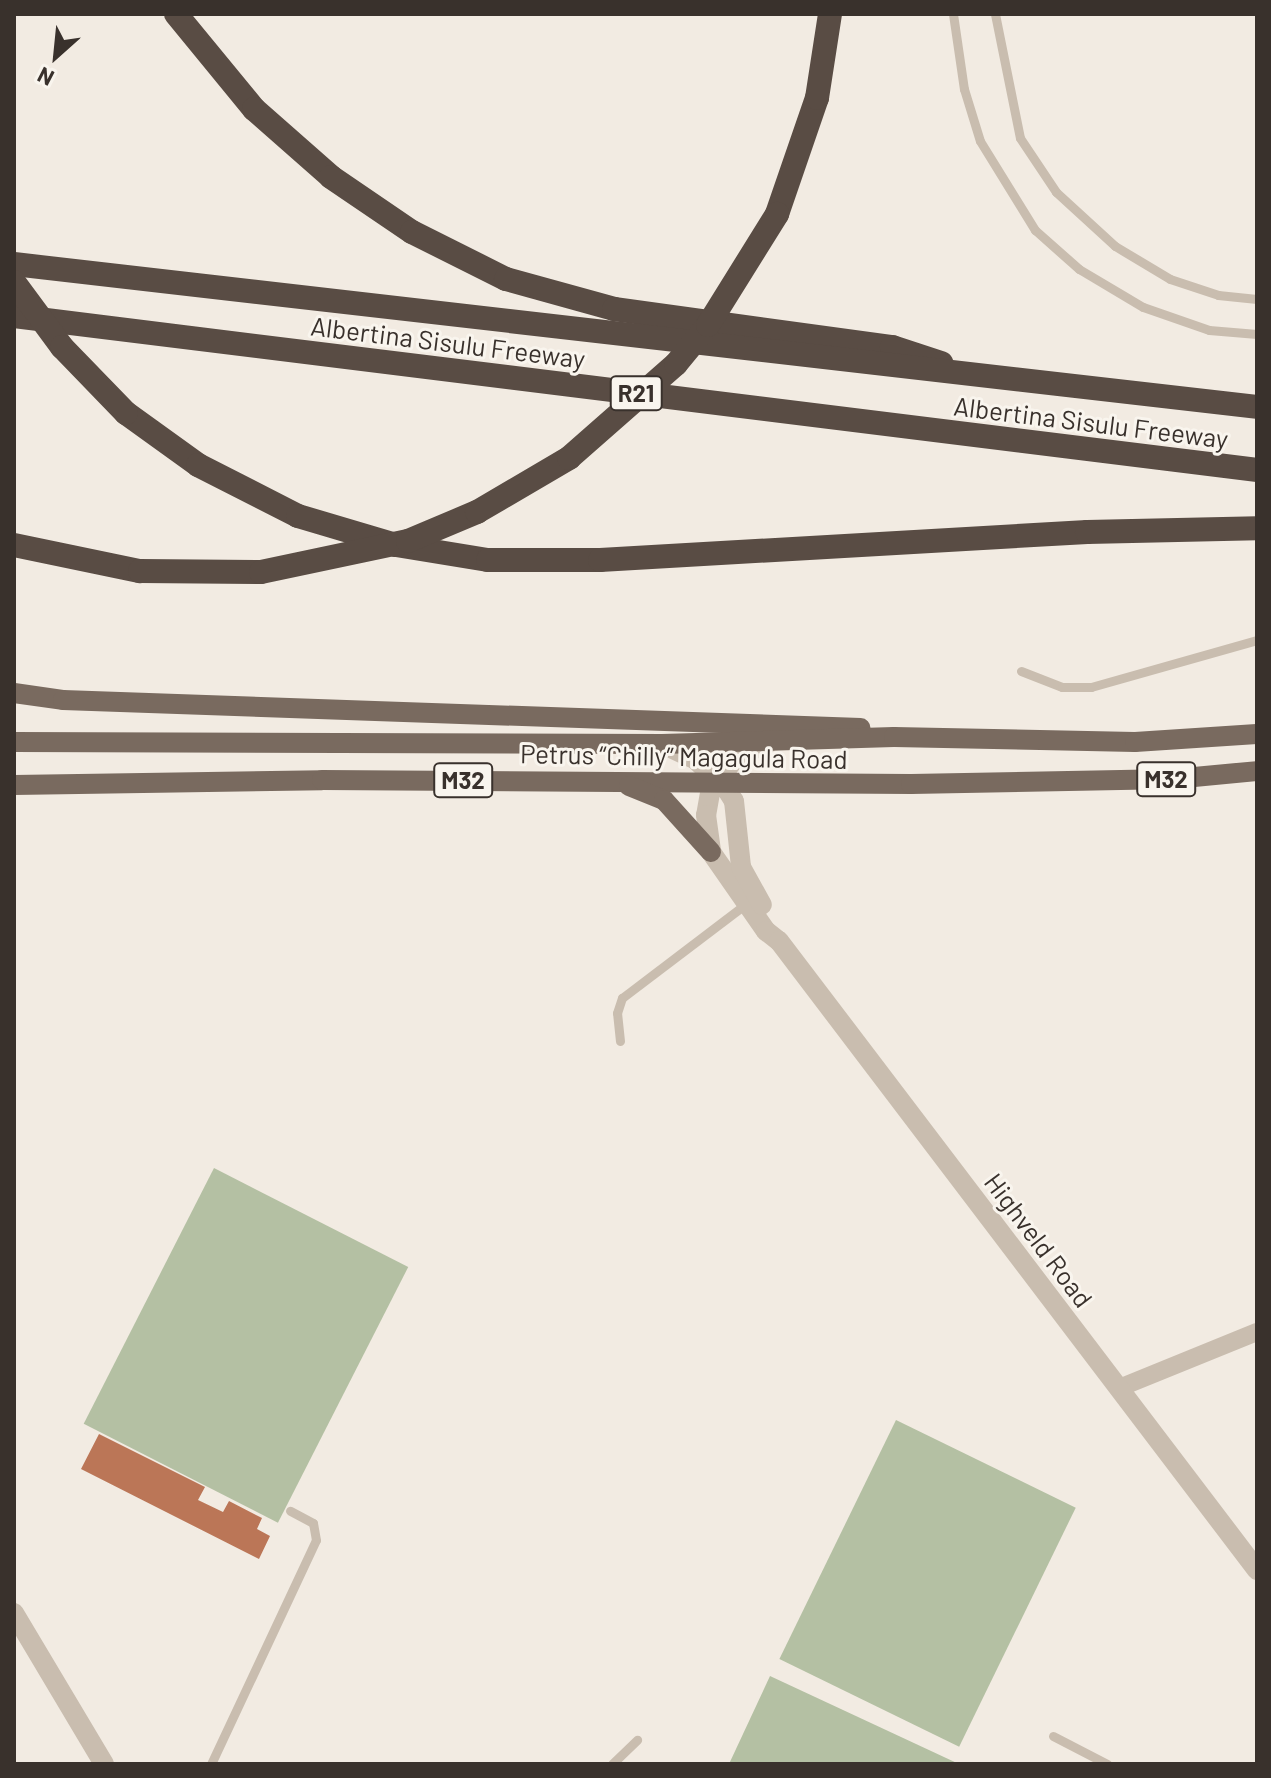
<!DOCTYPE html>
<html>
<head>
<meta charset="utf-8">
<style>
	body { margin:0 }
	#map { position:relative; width:1271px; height:1778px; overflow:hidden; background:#f2ebe2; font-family:Barlow,sans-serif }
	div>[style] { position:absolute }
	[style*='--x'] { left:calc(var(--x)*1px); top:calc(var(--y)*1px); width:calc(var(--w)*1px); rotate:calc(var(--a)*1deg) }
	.green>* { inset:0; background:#b4c0a3; transform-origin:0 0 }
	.building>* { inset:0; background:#bb7657 }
	.service>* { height:9px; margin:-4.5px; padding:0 4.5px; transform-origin:4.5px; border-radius:4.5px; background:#c9bdaf }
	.minor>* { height:18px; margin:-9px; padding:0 9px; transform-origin:9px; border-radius:9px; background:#c9bdaf }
	.tertiary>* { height:20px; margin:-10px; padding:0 10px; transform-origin:10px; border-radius:10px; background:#c9bdaf }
	.primary>* { height:20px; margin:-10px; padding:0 10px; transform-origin:10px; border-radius:10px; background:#796a5f }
	.motorway>* { height:24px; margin:-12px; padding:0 12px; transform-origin:12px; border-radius:12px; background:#594c44 }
	.motorway-bridge>* { height:24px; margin:-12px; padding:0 12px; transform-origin:12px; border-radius:12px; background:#594c44 }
	span { translate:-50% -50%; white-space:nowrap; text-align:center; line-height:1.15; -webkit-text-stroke:6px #f9f5ee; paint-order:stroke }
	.shield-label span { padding:2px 6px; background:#f9f5ee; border:2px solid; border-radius:6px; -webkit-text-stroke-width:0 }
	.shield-label { font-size:24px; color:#39312c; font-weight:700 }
	.street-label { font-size:26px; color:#39312c }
	.frame { position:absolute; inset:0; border:16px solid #39312c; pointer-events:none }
	.north { position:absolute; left:16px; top:16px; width:80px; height:80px; -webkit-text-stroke:6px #f9f5ee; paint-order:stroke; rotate:207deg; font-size:22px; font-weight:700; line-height:32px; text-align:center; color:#39312c }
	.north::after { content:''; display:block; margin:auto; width:28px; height:36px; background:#39312c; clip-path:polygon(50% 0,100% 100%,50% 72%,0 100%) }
</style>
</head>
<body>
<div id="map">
	<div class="green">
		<div style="left:214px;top:1168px;width:218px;height:287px;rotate:27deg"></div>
		<div style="left:896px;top:1420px;width:200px;height:266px;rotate:26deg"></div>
		<div style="clip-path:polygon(770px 1676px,959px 1764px,729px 1764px)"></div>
	</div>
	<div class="building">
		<div style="clip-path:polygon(99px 1434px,205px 1487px,198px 1500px,223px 1512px,229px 1501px,262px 1518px,257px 1529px,270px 1536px,259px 1559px,81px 1469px)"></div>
	</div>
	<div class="service">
		<div style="--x:953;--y:14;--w:76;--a:81.7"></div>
		<div style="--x:964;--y:89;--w:54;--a:72.9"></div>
		<div style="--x:980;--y:141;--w:105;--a:58.3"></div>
		<div style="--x:1035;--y:230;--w:59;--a:41.6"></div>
		<div style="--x:1079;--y:269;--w:74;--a:30.7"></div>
		<div style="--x:1143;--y:307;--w:70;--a:19.2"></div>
		<div style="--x:1209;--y:330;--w:48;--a:4.8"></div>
		<div style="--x:995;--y:14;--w:126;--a:78.6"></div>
		<div style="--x:1020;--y:138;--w:65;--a:56.3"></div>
		<div style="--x:1056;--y:192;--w:80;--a:42.5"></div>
		<div style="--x:1115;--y:246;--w:64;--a:31"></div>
		<div style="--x:1170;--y:279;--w:51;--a:18.4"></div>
		<div style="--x:1218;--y:295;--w:39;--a:6"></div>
		<div style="--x:1021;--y:671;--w:44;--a:21.3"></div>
		<div style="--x:1062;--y:687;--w:29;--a:0"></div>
		<div style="--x:1091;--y:687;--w:173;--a:-15.8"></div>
		<div style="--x:620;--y:1041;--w:28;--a:-96"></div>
		<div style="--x:617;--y:1013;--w:16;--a:-72"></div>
		<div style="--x:622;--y:998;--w:156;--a:-37.2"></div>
		<div style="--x:1053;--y:1736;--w:61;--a:27.4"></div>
		<div style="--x:211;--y:1764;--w:247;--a:-64.9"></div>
		<div style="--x:316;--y:1540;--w:17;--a:-100"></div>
		<div style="--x:313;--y:1523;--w:26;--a:-152"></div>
		<div style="--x:612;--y:1764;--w:35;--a:-44"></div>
	</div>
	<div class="minor">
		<div style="--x:1119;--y:1388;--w:149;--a:-22.1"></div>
	</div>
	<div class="tertiary">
		<div style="--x:768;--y:743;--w:36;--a:156"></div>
		<div style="--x:735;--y:758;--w:43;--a:125.5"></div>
		<div style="--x:710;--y:793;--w:22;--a:100"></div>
		<div style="--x:706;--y:815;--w:37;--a:82"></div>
		<div style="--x:711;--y:852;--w:96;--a:55.2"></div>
		<div style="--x:766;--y:931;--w:16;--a:38"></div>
		<div style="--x:779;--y:941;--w:790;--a:52.77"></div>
		<div style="--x:662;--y:744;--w:38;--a:25"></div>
		<div style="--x:696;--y:760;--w:43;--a:44.1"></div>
		<div style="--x:727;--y:790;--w:13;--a:58"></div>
		<div style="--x:734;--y:801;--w:66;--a:83.9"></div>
		<div style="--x:741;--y:867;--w:43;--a:61.1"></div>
		<div style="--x:14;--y:1613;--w:176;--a:59.2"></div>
	</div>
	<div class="primary">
		<div style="--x:14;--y:693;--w:49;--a:8.1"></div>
		<div style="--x:63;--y:700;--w:798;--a:2.01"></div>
		<div style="--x:14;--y:742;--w:648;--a:0.18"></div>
		<div style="--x:662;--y:744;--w:232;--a:-1.7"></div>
		<div style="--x:894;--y:737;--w:241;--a:1.2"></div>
		<div style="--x:1135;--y:742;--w:122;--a:-3.8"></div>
		<div style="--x:14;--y:785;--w:308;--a:-0.9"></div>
		<div style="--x:322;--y:780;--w:589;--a:0.39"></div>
		<div style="--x:911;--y:784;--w:262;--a:-1.1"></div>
		<div style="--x:1173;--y:779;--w:84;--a:-5.4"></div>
		<div style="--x:629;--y:786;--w:38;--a:22"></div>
		<div style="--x:664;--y:800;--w:70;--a:47.9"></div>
	</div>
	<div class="motorway">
		<div style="--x:176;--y:14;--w:123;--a:50.6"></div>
		<div style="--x:254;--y:109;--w:103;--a:41.4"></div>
		<div style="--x:331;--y:177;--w:98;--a:34.2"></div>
		<div style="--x:412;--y:232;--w:105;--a:26.6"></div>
		<div style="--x:506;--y:279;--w:112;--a:15.5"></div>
		<div style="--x:614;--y:309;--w:281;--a:7.8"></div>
		<div style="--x:892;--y:347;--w:52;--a:18.1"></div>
		<div style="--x:777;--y:214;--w:123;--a:-71"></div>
		<div style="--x:817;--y:98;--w:85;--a:-81.2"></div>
		<div style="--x:14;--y:264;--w:1251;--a:6.56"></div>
		<div style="--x:14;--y:316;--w:1253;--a:7.06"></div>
		<div style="--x:126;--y:413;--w:89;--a:35.8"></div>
		<div style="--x:198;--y:465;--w:112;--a:27"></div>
		<div style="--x:298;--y:516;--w:102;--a:16.5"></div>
		<div style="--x:396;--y:545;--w:93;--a:9.3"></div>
		<div style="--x:488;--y:560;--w:112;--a:0"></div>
		<div style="--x:600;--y:560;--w:488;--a:-3.3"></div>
		<div style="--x:1087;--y:532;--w:170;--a:-1.3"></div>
		<div style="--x:14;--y:545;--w:129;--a:11.7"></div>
		<div style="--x:140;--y:571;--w:121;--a:0.5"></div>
	</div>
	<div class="motorway-bridge">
		<div style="--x:14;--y:282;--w:81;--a:53.6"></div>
		<div style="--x:62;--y:347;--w:92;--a:45.9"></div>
		<div style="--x:261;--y:572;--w:150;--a:-11.9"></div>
		<div style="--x:408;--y:541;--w:75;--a:-22.8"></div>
		<div style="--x:477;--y:512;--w:107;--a:-30.4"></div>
		<div style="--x:569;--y:458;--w:142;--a:-41.3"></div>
		<div style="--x:676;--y:364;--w:50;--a:-50.6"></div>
		<div style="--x:708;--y:325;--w:131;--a:-58.1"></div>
	</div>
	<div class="shield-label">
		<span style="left:636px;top:393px">R21</span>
		<span style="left:1166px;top:779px">M32</span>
		<span style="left:463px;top:780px">M32</span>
	</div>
	<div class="street-label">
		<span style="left:448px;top:342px;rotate:7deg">Albertina Sisulu Freeway</span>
		<span style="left:1091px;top:422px;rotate:7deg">Albertina Sisulu Freeway</span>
		<span style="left:684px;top:756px;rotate:1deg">Petrus “Chilly” Magagula Road</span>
		<span style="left:1039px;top:1240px;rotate:53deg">Highveld Road</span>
	</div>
	<div class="frame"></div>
	<div class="north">N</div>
</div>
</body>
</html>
